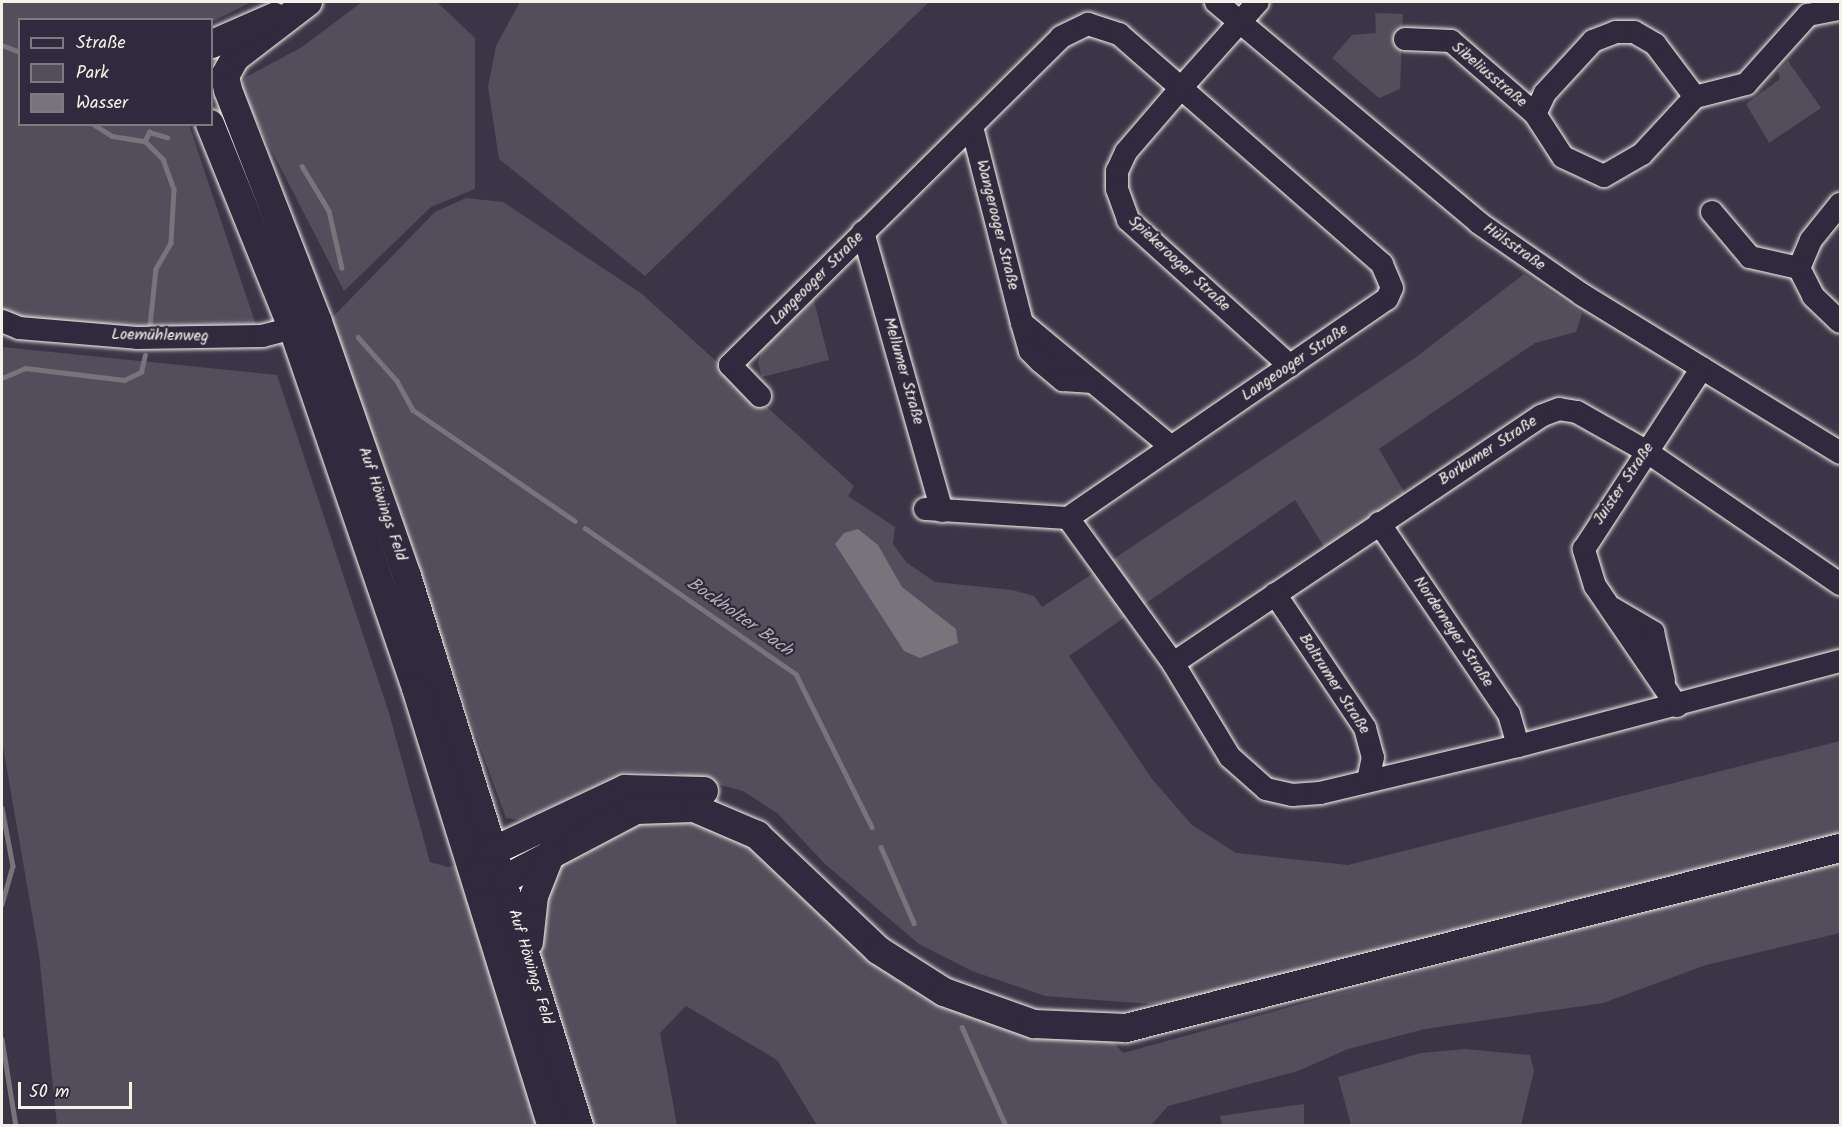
<!DOCTYPE html>
<html>
<head>
<meta charset="utf-8">
<style>
	body { margin:0 }
	#map { position:relative; width:1842px; height:1127px; overflow:hidden; background:#3b3647; font-family:Kalam,sans-serif }
	div>[style] { position:absolute }
	[style*='--x'] { left:calc(var(--x)*1px); top:calc(var(--y)*1px); width:calc(var(--w)*1px); rotate:calc(var(--a)*1deg) }
	.green>* { inset:0; background:#534e5c }
	.water>* { inset:0; background:#78747b }
	.stream>* { height:4.5px; margin:-2.25px; padding:0 2.25px; transform-origin:2.25px; border-radius:2.25px; background:#78747b }
	.roads { filter:drop-shadow(0 0 2px #f4f1e8) drop-shadow(0 0 2px #f4f1e8) }
	.minor>* { height:22px; margin:-11px; padding:0 11px; transform-origin:11px; border-radius:11px; background:#2f2a3d }
	.major>* { height:28px; margin:-14px; padding:0 14px; transform-origin:14px; border-radius:14px; background:#2f2a3d }
	span { translate:-50% -50%; white-space:nowrap; text-align:center; line-height:1.15; -webkit-text-stroke:4.5px #2f2a3d; paint-order:stroke }
	.street-label { font-size:16px; color:#f4f1e8 }
	.water-label { font-size:18px; color:#b6b2b2; font-style:italic }
	.frame { position:absolute; inset:0; border:3px solid #f4f1e8; pointer-events:none }
	.legend { position:absolute; left:18px; top:18px; width:195px; height:108px; box-sizing:border-box; background:#2f2a3d; border:2px solid #7e7a81; margin:0; padding:8px 10px; list-style:none; font-size:18px; color:#f4f1e8 }
	.legend li { display:flex; align-items:center; gap:12px; height:30px }
	.legend b { width:30px; border:2px solid #7e7a81 }
	.scale { position:absolute; left:18px; top:1082px; width:114px; height:27px; box-sizing:border-box; border:3px solid #f4f1e8; border-top:0; padding-left:8px; font-size:18px; line-height:21px; white-space:nowrap; color:#f4f1e8; -webkit-text-stroke:4px #2f2a3d; paint-order:stroke }
</style>
</head>
<body>
<div id="map">
	<div class="green">
		<div style="clip-path:polygon(2px 2px,251px 2px,212px 22px,20px 20px,20px 124px,189px 125px,257px 328px,120px 331px,2px 320px)"></div>
		<div style="clip-path:polygon(362px 2px,437px 2px,475px 38px,475px 189px,431px 207px,344px 291px,240px 89px,246px 77px,302px 47px)"></div>
		<div style="clip-path:polygon(520px 2px,929px 2px,645px 276px,499px 159px,488px 87px,496px 46px)"></div>
		<div style="clip-path:polygon(1375px 13px,1403px 14px,1400px 89px,1379px 98px,1332px 58px,1352px 35px,1376px 33px)"></div>
		<div style="clip-path:polygon(1788px 61px,1821px 108px,1769px 143px,1746px 104px,1780px 79px,1778px 71px)"></div>
		<div style="clip-path:polygon(466px 198px,503px 202px,642px 294px,854px 486px,848px 496px,895px 527px,893px 544px,906px 562px,935px 582px,1012px 590px,1034px 596px,1042px 607px,1098px 570px,1128px 615px,1069px 656px,1152px 779px,1192px 825px,1236px 853px,1348px 865px,1840px 741px,1840px 834px,1533px 910px,1262px 987px,1150px 1004px,1045px 996px,972px 971px,919px 944px,825px 864px,777px 813px,743px 791px,672px 772px,625px 772px,522px 820px,506px 818px,327px 323px,435px 212px)"></div>
		<div style="clip-path:polygon(1524px 274px,1582px 313px,1576px 332px,1535px 343px,1379px 449px,1406px 495px,1326px 550px,1295px 500px,1142px 606px,1112px 560px,1415px 358px)"></div>
		<div style="clip-path:polygon(812px 293px,829px 360px,762px 377px,758px 363px,765px 339px)"></div>
		<div style="clip-path:polygon(2px 347px,277px 375px,389px 713px,430px 862px,448px 867px,459px 864px,539px 1125px,57px 1125px,39px 954px,2px 741px)"></div>
		<div style="clip-path:polygon(723px 821px,869px 951px,1109px 1037px,1123px 1053px,1573px 929px,1840px 863px,1840px 933px,1706px 965px,1603px 1003px,1425px 1029px,1348px 1049px,1298px 1071px,1168px 1106px,1151px 1125px,817px 1125px,777px 1060px,686px 1006px,660px 1033px,677px 1125px,591px 1125px,541px 958px,540px 918px,559px 863px,617px 822px)"></div>
		<div style="clip-path:polygon(1465px 1049px,1530px 1055px,1534px 1071px,1521px 1125px,1351px 1125px,1338px 1077px,1421px 1053px)"></div>
		<div style="clip-path:polygon(1304px 1104px,1304px 1125px,1222px 1125px,1220px 1116px)"></div>
	</div>
	<div class="water">
		<div style="clip-path:polygon(858px 529px,878px 545px,902px 587px,956px 629px,958px 643px,920px 658px,904px 651px,835px 544px,844px 533px)"></div>
	</div>
	<div class="stream">
		<div style="--x:2;--y:45;--w:19;--a:21"></div>
		<div style="--x:93;--y:124;--w:22;--a:32"></div>
		<div style="--x:112;--y:136;--w:33;--a:9"></div>
		<div style="--x:145;--y:141;--w:25;--a:45"></div>
		<div style="--x:163;--y:159;--w:32;--a:70"></div>
		<div style="--x:174;--y:189;--w:54;--a:93.2"></div>
		<div style="--x:171;--y:243;--w:30;--a:120"></div>
		<div style="--x:156;--y:269;--w:56;--a:96.1"></div>
		<div style="--x:145;--y:141;--w:10;--a:-66"></div>
		<div style="--x:149;--y:132;--w:19;--a:16"></div>
		<div style="--x:302;--y:166;--w:52;--a:59"></div>
		<div style="--x:329;--y:211;--w:58;--a:77.2"></div>
		<div style="--x:358;--y:337;--w:59;--a:48.4"></div>
		<div style="--x:397;--y:381;--w:33;--a:61"></div>
		<div style="--x:413;--y:410;--w:196;--a:34.4"></div>
		<div style="--x:2;--y:378;--w:25;--a:-23"></div>
		<div style="--x:25;--y:368;--w:100;--a:6.9"></div>
		<div style="--x:124;--y:380;--w:19;--a:-25"></div>
		<div style="--x:141;--y:372;--w:17;--a:-77"></div>
		<div style="--x:585;--y:528;--w:257;--a:34.7"></div>
		<div style="--x:796;--y:674;--w:171;--a:63.6"></div>
		<div style="--x:2;--y:808;--w:59;--a:79.3"></div>
		<div style="--x:13;--y:866;--w:40;--a:106"></div>
		<div style="--x:881;--y:847;--w:83;--a:66.5"></div>
		<div style="--x:962;--y:1027;--w:108;--a:66"></div>
		<div style="--x:2;--y:1039;--w:88;--a:80.9"></div>
	</div>
	<div class="roads">
		<div class="minor">
			<div style="--x:1216;--y:2;--w:344;--a:40"></div>
			<div style="--x:1479;--y:223;--w:124;--a:34.8"></div>
			<div style="--x:1581;--y:294;--w:304;--a:31.5"></div>
			<div style="--x:1405;--y:39;--w:46;--a:2.5"></div>
			<div style="--x:1451;--y:41;--w:111;--a:41"></div>
			<div style="--x:1695;--y:97;--w:66;--a:-127"></div>
			<div style="--x:1655;--y:44;--w:24;--a:-150"></div>
			<div style="--x:1634;--y:32;--w:18;--a:180"></div>
			<div style="--x:1616;--y:32;--w:25;--a:159"></div>
			<div style="--x:1593;--y:41;--w:71;--a:132.7"></div>
			<div style="--x:1545;--y:93;--w:23;--a:115"></div>
			<div style="--x:1535;--y:114;--w:51;--a:56.9"></div>
			<div style="--x:1563;--y:157;--w:45;--a:24.9"></div>
			<div style="--x:1604;--y:176;--w:44;--a:-30.1"></div>
			<div style="--x:1642;--y:154;--w:78;--a:-47.1"></div>
			<div style="--x:1695;--y:97;--w:53;--a:-14.3"></div>
			<div style="--x:1746;--y:84;--w:93;--a:-48.1"></div>
			<div style="--x:1808;--y:15;--w:33;--a:-11"></div>
			<div style="--x:972;--y:127;--w:202;--a:75.7"></div>
			<div style="--x:1022;--y:323;--w:192;--a:39.7"></div>
			<div style="--x:1840;--y:204;--w:46;--a:128.9"></div>
			<div style="--x:1811;--y:240;--w:30;--a:113"></div>
			<div style="--x:1799;--y:268;--w:31;--a:63"></div>
			<div style="--x:1813;--y:296;--w:37;--a:44"></div>
			<div style="--x:1712;--y:212;--w:59;--a:49.8"></div>
			<div style="--x:1750;--y:257;--w:50;--a:12.7"></div>
			<div style="--x:863;--y:232;--w:290;--a:74.2"></div>
			<div style="--x:2;--y:321;--w:18;--a:22"></div>
			<div style="--x:19;--y:328;--w:118;--a:4.8"></div>
			<div style="--x:137;--y:338;--w:125;--a:-0.9"></div>
			<div style="--x:262;--y:336;--w:49;--a:-14.3"></div>
			<div style="--x:1022;--y:323;--w:29;--a:74"></div>
			<div style="--x:1030;--y:351;--w:14;--a:45"></div>
			<div style="--x:1040;--y:361;--w:30;--a:40"></div>
			<div style="--x:1063;--y:380;--w:30;--a:4"></div>
			<div style="--x:760;--y:396;--w:43;--a:-134.1"></div>
			<div style="--x:730;--y:365;--w:466;--a:-44.7"></div>
			<div style="--x:1061;--y:37;--w:30;--a:-26"></div>
			<div style="--x:1088;--y:24;--w:33;--a:18"></div>
			<div style="--x:1119;--y:34;--w:82;--a:41.1"></div>
			<div style="--x:1181;--y:88;--w:84;--a:130.7"></div>
			<div style="--x:1126;--y:152;--w:21;--a:115"></div>
			<div style="--x:1117;--y:171;--w:18;--a:90"></div>
			<div style="--x:1117;--y:189;--w:33;--a:70"></div>
			<div style="--x:1128;--y:220;--w:218;--a:42"></div>
			<div style="--x:925;--y:509;--w:143;--a:3.6"></div>
			<div style="--x:1068;--y:518;--w:387;--a:-34.5"></div>
			<div style="--x:1387;--y:299;--w:12;--a:-66"></div>
			<div style="--x:1392;--y:288;--w:26;--a:-113"></div>
			<div style="--x:1382;--y:264;--w:267;--a:-138.8"></div>
			<div style="--x:1181;--y:88;--w:115;--a:-48.2"></div>
			<div style="--x:1068;--y:518;--w:179;--a:54.1"></div>
			<div style="--x:1379;--y:523;--w:231;--a:55.8"></div>
			<div style="--x:1509;--y:714;--w:33;--a:74"></div>
			<div style="--x:1840;--y:584;--w:235;--a:-145.6"></div>
			<div style="--x:1646;--y:451;--w:79;--a:-150.5"></div>
			<div style="--x:1577;--y:412;--w:18;--a:-171"></div>
			<div style="--x:1559;--y:409;--w:19;--a:159"></div>
			<div style="--x:1541;--y:416;--w:443;--a:146.1"></div>
			<div style="--x:1173;--y:663;--w:110;--a:58.8"></div>
			<div style="--x:1230;--y:757;--w:48;--a:41.6"></div>
			<div style="--x:1266;--y:789;--w:27;--a:13"></div>
			<div style="--x:1292;--y:795;--w:28;--a:-4"></div>
			<div style="--x:1320;--y:793;--w:204;--a:-13.4"></div>
			<div style="--x:1518;--y:746;--w:333;--a:-14.8"></div>
			<div style="--x:1275;--y:594;--w:161;--a:56.1"></div>
			<div style="--x:1365;--y:728;--w:30;--a:75"></div>
			<div style="--x:1373;--y:757;--w:24;--a:102"></div>
			<div style="--x:1612;--y:608;--w:48;--a:30.3"></div>
			<div style="--x:1653;--y:632;--w:50;--a:77.3"></div>
			<div style="--x:1677;--y:706;--w:145;--a:-124.3"></div>
			<div style="--x:1595;--y:586;--w:39;--a:-107"></div>
			<div style="--x:1584;--y:549;--w:216;--a:-56.9"></div>
		</div>
		<div class="major">
			<div style="--x:308;--y:2;--w:92;--a:142.5"></div>
			<div style="--x:235;--y:58;--w:21;--a:119"></div>
			<div style="--x:225;--y:76;--w:14;--a:78"></div>
			<div style="--x:228;--y:90;--w:249;--a:68.8"></div>
			<div style="--x:318;--y:322;--w:269;--a:70.7"></div>
			<div style="--x:407;--y:576;--w:576;--a:72.63"></div>
			<div style="--x:212;--y:44;--w:68;--a:-23.5"></div>
			<div style="--x:210;--y:124;--w:221;--a:68"></div>
			<div style="--x:293;--y:329;--w:379;--a:71.1"></div>
			<div style="--x:416;--y:688;--w:459;--a:72.8"></div>
			<div style="--x:484;--y:865;--w:17;--a:-57"></div>
			<div style="--x:493;--y:851;--w:146;--a:-25.2"></div>
			<div style="--x:625;--y:789;--w:79;--a:1.5"></div>
			<div style="--x:476;--y:875;--w:27;--a:10"></div>
			<div style="--x:503;--y:880;--w:150;--a:-27.8"></div>
			<div style="--x:636;--y:810;--w:58;--a:-2"></div>
			<div style="--x:694;--y:808;--w:69;--a:23.2"></div>
			<div style="--x:757;--y:835;--w:167;--a:43.5"></div>
			<div style="--x:878;--y:950;--w:78;--a:32.5"></div>
			<div style="--x:944;--y:992;--w:96;--a:19.6"></div>
			<div style="--x:1034;--y:1024;--w:92;--a:2.5"></div>
			<div style="--x:1126;--y:1028;--w:736;--a:-14.15"></div>
			<div style="--x:529;--y:942;--w:46;--a:-83.8"></div>
			<div style="--x:534;--y:896;--w:46;--a:-68.4"></div>
		</div>
	</div>
	<div class="street-label">
		<span style="left:1489px;top:75px;rotate:40deg">Sibeliusstraße</span>
		<span style="left:997px;top:225px;rotate:76deg">Wangerooger Straße</span>
		<span style="left:1514px;top:247px;rotate:35deg">Hülsstraße</span>
		<span style="left:1179px;top:264px;rotate:43deg">Spiekerooger Straße</span>
		<span style="left:817px;top:279px;rotate:-45deg">Langeooger Straße</span>
		<span style="left:160px;top:336px;rotate:1deg">Loemühlenweg</span>
		<span style="left:1295px;top:363px;rotate:-34deg">Langeooger Straße</span>
		<span style="left:903px;top:371px;rotate:74deg">Mellumer Straße</span>
		<span style="left:1488px;top:451px;rotate:-33deg">Borkumer Straße</span>
		<span style="left:1624px;top:484px;rotate:-56deg">Juister Straße</span>
		<span style="left:382px;top:504px;rotate:71deg">Auf Höwings Feld</span>
		<span style="left:1453px;top:632px;rotate:56deg">Norderneyer Straße</span>
		<span style="left:1334px;top:684px;rotate:57deg">Baltrumer Straße</span>
		<span style="left:530px;top:967px;rotate:73deg">Auf Höwings Feld</span>
	</div>
	<div class="water-label">
		<span style="left:739px;top:618px;rotate:35deg">Bockholter Bach</span>
	</div>
	<div class="frame"></div>
	<ul class="legend">
	<li><b style="height:8px;background:#2f2a3d"></b>Straße</li>
	<li><b style="height:16px;background:#534e5c"></b>Park</li>
	<li><b style="height:16px;background:#78747b"></b>Wasser</li>
	</ul>
	<div class="scale">50 m</div>
</div>
</body>
</html>
